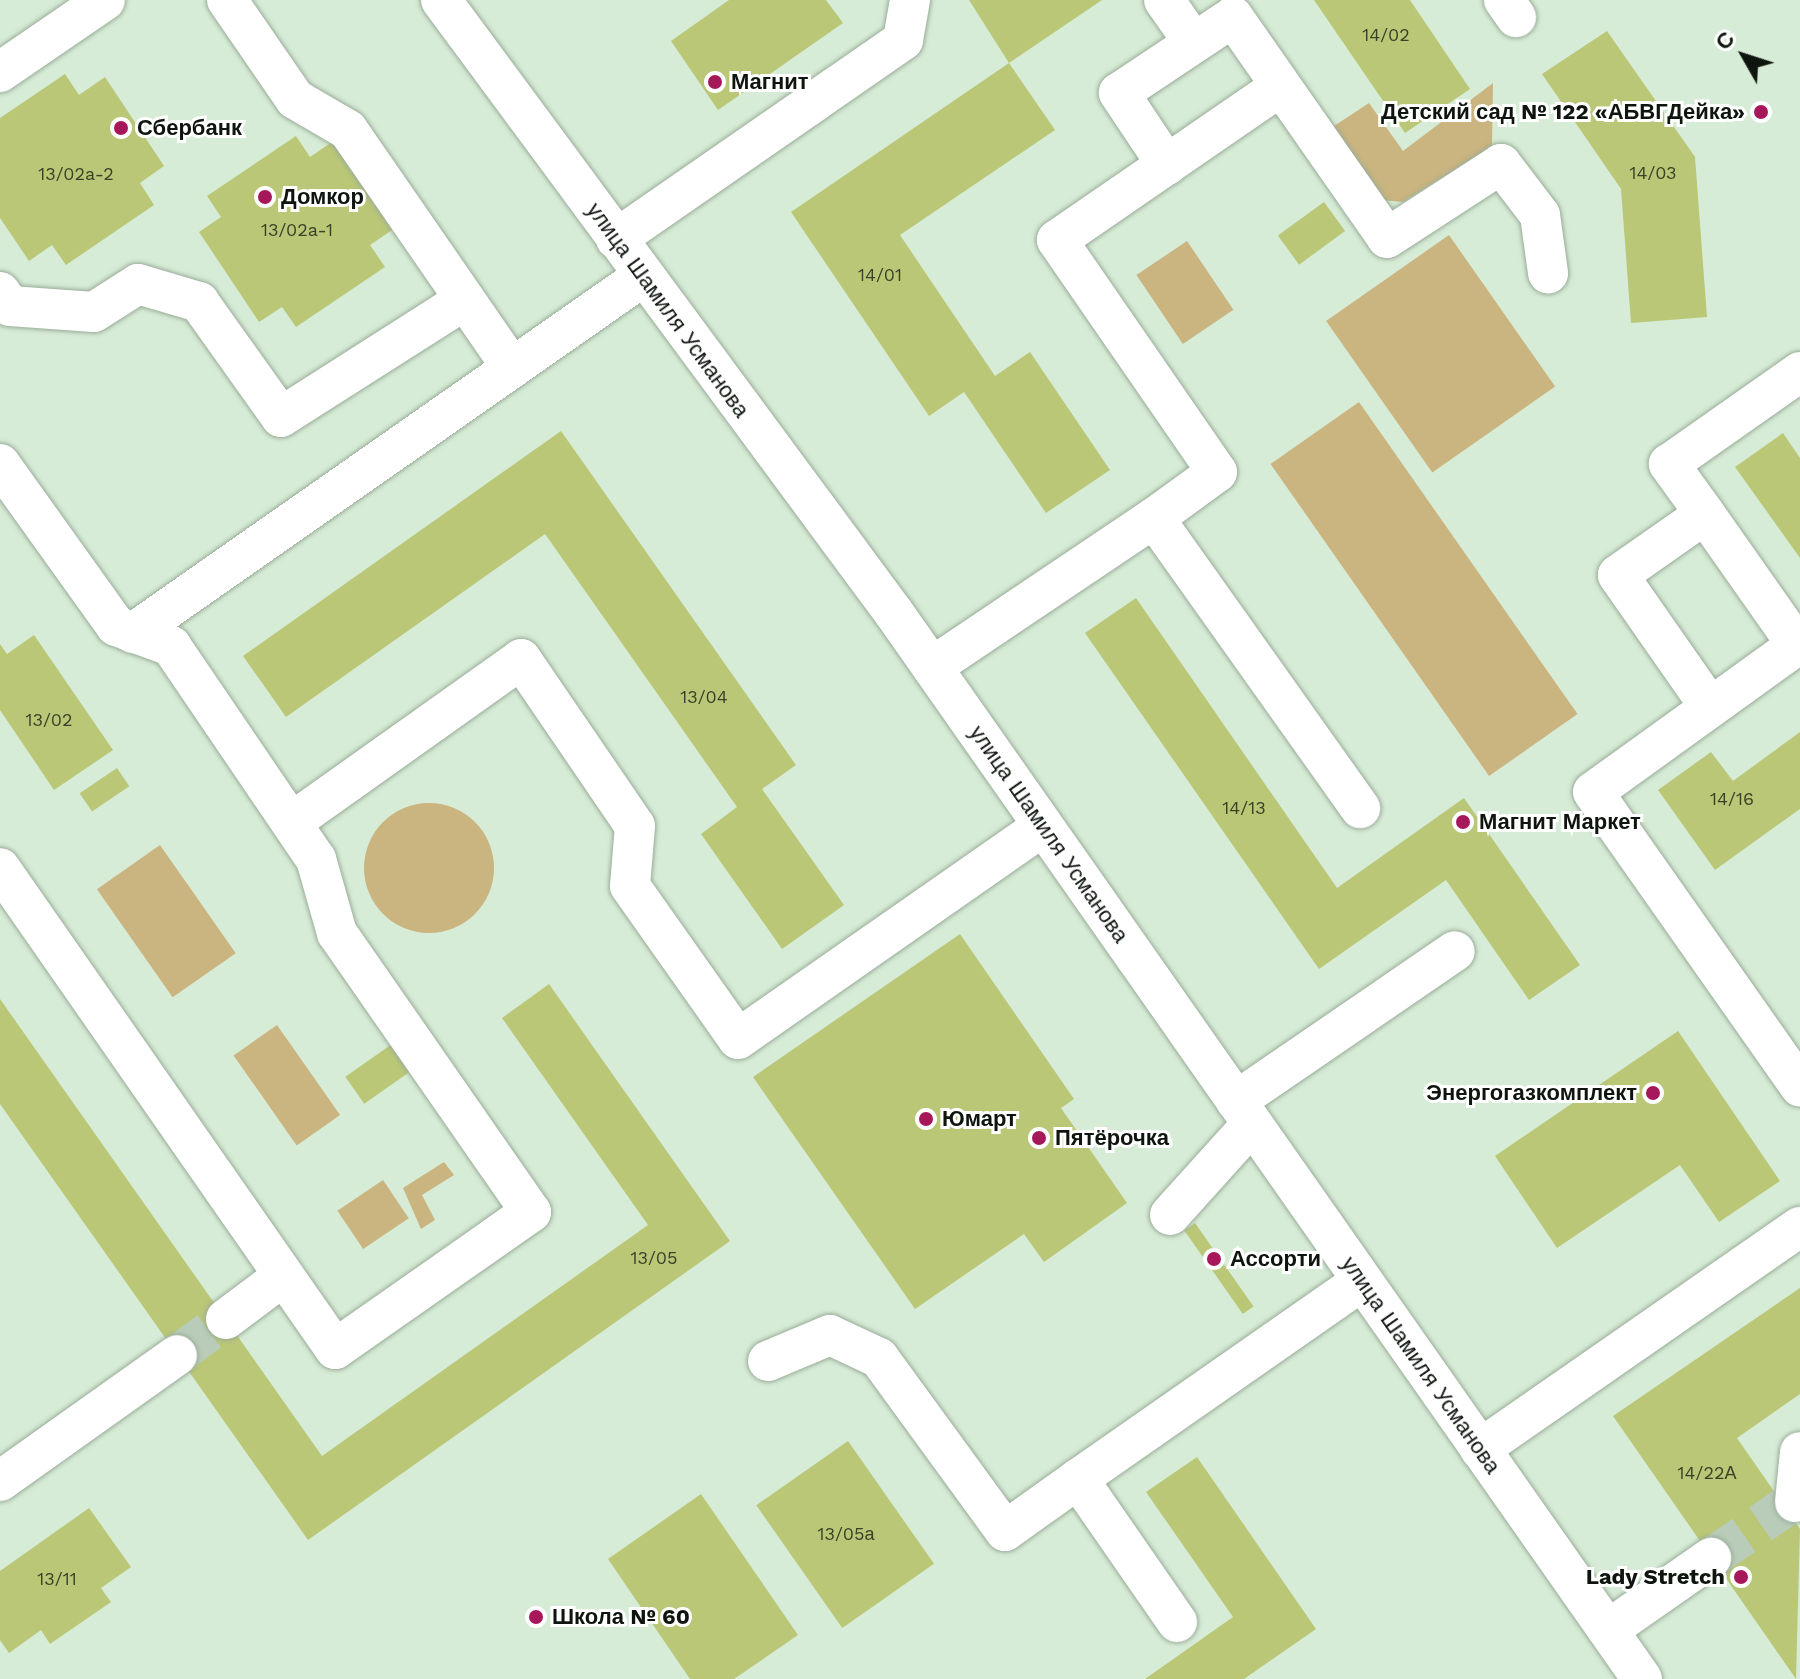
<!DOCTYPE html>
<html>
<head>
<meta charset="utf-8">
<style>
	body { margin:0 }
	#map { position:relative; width:1800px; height:1679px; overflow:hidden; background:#d7ecd7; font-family:"Work Sans",sans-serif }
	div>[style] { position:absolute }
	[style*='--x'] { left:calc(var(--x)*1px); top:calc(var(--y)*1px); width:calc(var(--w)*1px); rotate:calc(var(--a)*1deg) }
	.green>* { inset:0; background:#cab47f; transform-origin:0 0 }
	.round { border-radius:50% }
	.building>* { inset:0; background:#bac777; transform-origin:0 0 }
	.minor-tunnel>* { height:40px; margin-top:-20px; transform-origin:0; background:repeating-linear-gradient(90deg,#b9ccb9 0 40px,transparent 0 60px) }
	.roads { filter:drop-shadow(0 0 2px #99ac99) drop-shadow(0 0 2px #99ac99) }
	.minor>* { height:40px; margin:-20px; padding:0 20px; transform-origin:20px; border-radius:20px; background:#fff }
	.dots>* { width:22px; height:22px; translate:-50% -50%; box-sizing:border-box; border:4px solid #fff; border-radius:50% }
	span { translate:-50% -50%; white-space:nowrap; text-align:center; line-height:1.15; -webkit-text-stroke:6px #fff; paint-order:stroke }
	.number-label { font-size:18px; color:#394228 }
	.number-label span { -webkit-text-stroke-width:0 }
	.poi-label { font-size:22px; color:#0e150e; font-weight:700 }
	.left { translate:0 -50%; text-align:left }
	.right { translate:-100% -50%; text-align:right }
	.street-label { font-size:22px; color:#0e150e }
	.north { position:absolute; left:1704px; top:16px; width:80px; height:80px; -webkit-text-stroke:6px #fff; paint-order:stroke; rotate:309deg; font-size:22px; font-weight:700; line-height:32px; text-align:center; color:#0e150e }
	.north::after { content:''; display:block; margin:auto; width:28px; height:36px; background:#0e150e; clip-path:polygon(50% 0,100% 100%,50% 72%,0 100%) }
</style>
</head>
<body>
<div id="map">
	<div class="green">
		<div style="clip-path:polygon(1493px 83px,1492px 146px,1403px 202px,1380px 200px,1328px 130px,1369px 103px,1403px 151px)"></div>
		<div style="left:1449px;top:235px;width:185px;height:150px;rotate:55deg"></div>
		<div style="left:1187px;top:241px;width:83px;height:61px;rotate:56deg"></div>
		<div style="left:1359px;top:402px;width:381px;height:108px;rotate:55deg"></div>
		<div class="round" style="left:364px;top:803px;width:130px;height:130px"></div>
		<div style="left:160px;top:845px;width:132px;height:77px;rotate:55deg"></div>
		<div style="left:277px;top:1025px;width:110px;height:53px;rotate:55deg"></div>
		<div style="clip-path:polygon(444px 1162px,454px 1175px,422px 1195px,435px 1220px,421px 1229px,403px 1188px)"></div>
		<div style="left:383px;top:1180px;width:46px;height:55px;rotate:56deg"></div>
	</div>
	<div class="building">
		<div style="clip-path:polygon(729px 0,826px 0,843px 23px,718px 110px,671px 41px)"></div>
		<div style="clip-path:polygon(969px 0,1102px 0,1009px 63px)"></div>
		<div style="clip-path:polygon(1314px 0,1410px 0,1470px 89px,1405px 133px)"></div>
		<div style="clip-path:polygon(1607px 31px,1695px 157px,1707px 317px,1631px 323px,1621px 189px,1542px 74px)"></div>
		<div style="clip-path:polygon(1009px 63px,1055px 130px,900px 235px,995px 376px,1030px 352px,1110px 470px,1046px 513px,964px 392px,929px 416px,791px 212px)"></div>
		<div style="clip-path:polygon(65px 74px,79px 95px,105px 77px,164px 166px,140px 183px,154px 205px,66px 265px,52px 245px,29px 261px,0 218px,0 118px)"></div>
		<div style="clip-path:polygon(296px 136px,310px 157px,335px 140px,395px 228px,370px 245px,385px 267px,296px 327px,282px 307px,259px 322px,199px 232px,221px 217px,207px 196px)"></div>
		<div style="left:1324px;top:202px;width:36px;height:57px;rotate:54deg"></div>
		<div style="clip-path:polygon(561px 431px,796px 765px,762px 789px,844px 905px,782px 949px,701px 834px,737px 807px,545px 534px,286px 717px,243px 656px)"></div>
		<div style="clip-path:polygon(1783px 433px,1800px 458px,1800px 558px,1735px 467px)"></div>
		<div style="clip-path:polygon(1136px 598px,1337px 888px,1464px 798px,1580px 965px,1529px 1000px,1446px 880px,1319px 969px,1085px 633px)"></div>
		<div style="clip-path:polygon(34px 635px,113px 750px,54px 790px,0 710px,0 644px,7px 654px)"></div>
		<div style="clip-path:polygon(1800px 732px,1800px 809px,1715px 870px,1658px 790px,1711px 752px,1733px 781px)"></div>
		<div style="left:117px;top:768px;width:22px;height:45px;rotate:56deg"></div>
		<div style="clip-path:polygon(960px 934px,1074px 1099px,1061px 1108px,1127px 1203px,1044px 1262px,1024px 1234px,915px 1309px,753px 1077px)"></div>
		<div style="clip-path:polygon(549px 984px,730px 1241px,308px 1540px,0 1104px,0 999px,322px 1456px,648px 1225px,502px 1018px)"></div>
		<div style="clip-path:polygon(1678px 1031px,1780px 1181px,1719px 1222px,1680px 1165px,1557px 1248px,1495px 1156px)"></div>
		<div style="left:392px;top:1044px;width:33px;height:57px;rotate:55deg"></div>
		<div style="left:1195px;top:1223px;width:102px;height:13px;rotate:55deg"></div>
		<div style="clip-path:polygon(1800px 1288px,1800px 1394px,1737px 1438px,1800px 1529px,1796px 1679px,1613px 1416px)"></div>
		<div style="left:848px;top:1441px;width:150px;height:112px;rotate:55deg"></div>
		<div style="clip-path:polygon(1197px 1457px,1316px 1629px,1244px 1679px,1145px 1679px,1233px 1617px,1146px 1492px)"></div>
		<div style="clip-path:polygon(701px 1494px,798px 1635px,734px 1679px,690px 1679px,608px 1559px)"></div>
		<div style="clip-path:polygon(89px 1508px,131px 1567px,101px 1588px,111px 1602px,50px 1644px,41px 1630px,9px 1653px,0 1640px,0 1571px)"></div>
	</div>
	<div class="minor-tunnel">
		<div style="--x:177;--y:1355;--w:61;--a:-36.3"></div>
		<div style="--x:1711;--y:1558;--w:90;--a:-34.6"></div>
	</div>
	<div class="roads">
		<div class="minor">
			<div style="--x:227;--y:0;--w:120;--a:55.5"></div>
			<div style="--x:295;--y:99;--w:61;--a:30.3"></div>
			<div style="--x:348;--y:130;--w:289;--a:55.4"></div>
			<div style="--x:441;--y:0;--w:762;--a:53.54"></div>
			<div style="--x:894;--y:613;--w:1302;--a:54.94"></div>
			<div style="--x:1164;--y:0;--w:52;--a:55.1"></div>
			<div style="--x:1504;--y:0;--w:21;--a:55"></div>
			<div style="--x:0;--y:72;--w:127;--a:-34.4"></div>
			<div style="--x:1167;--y:165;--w:87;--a:-123.7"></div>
			<div style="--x:1119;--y:93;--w:137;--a:-33.7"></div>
			<div style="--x:1233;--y:17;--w:269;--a:55.1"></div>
			<div style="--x:1387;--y:238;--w:136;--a:-33"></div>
			<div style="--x:1501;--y:164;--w:64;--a:52.6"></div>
			<div style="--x:1540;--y:215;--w:59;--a:82.1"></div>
			<div style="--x:616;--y:239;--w:349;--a:-34.7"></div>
			<div style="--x:903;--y:40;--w:41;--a:-80.1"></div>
			<div style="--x:0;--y:292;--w:17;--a:54"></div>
			<div style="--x:10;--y:306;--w:84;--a:4.1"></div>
			<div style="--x:94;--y:312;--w:52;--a:-32.5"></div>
			<div style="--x:138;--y:284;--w:64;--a:16.4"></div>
			<div style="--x:199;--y:302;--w:141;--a:54.5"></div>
			<div style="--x:281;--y:417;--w:218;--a:-32.5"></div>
			<div style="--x:0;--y:464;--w:199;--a:54.4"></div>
			<div style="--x:116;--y:626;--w:59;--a:20"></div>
			<div style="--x:171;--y:646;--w:258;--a:55.8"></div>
			<div style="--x:316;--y:859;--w:77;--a:74.2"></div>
			<div style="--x:337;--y:933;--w:340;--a:55.2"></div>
			<div style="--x:531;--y:1212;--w:239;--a:145"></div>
			<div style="--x:335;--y:1349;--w:586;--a:-124.86"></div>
			<div style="--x:1705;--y:514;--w:62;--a:-125.8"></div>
			<div style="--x:1669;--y:464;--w:160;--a:-35.1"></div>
			<div style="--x:1154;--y:518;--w:78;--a:-36.1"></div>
			<div style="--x:1217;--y:472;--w:282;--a:-124.6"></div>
			<div style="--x:1057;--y:240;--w:270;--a:-34.5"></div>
			<div style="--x:133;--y:633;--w:621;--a:-34.97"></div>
			<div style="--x:932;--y:667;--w:267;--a:-33.9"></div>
			<div style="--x:1154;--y:518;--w:356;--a:54.6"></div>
			<div style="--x:1710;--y:707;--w:161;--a:-124.9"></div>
			<div style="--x:1618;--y:575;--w:106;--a:-35"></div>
			<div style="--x:1705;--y:514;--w:160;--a:54.9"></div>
			<div style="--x:1797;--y:645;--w:251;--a:144.2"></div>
			<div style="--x:1593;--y:792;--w:360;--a:54.9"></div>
			<div style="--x:292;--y:822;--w:281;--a:-35.4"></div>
			<div style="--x:521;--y:659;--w:202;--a:55.7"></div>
			<div style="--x:635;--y:826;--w:60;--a:94.8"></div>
			<div style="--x:630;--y:886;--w:187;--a:54.8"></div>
			<div style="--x:738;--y:1039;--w:372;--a:-34.9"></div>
			<div style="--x:1236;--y:1101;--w:265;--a:-34.4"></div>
			<div style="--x:1170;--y:1215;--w:122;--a:-48"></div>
			<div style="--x:226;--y:1319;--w:70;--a:-36.9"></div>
			<div style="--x:768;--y:1361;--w:67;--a:-22.8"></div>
			<div style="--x:830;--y:1335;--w:54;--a:25.1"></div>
			<div style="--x:879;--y:1358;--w:214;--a:53.9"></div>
			<div style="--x:1005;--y:1531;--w:90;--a:-35.5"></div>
			<div style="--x:1480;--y:1449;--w:389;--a:-34.8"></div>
			<div style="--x:0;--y:1481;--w:217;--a:-35.4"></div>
			<div style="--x:1795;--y:1502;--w:50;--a:-84.3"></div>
			<div style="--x:1177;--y:1622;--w:174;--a:-124.7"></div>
			<div style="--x:1078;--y:1479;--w:346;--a:-34.9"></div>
			<div style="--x:1608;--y:1630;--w:126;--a:-35"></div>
		</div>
	</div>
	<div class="dots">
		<div style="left:715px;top:82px;background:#a7185a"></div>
		<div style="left:1761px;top:112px;background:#a7185a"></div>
		<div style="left:121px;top:128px;background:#a7185a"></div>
		<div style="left:265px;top:197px;background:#a7185a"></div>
		<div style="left:1463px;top:822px;background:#a7185a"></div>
		<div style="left:1653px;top:1093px;background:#a7185a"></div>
		<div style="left:926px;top:1119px;background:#a7185a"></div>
		<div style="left:1039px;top:1138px;background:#a7185a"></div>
		<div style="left:1214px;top:1259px;background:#a7185a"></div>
		<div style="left:1741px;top:1577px;background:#a7185a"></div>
		<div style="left:536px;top:1617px;background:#a7185a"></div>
	</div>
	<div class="number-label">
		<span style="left:1386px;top:35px">14/02</span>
		<span style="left:1653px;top:173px">14/03</span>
		<span style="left:76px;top:174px">13/02a-2</span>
		<span style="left:297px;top:230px">13/02a-1</span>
		<span style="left:880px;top:275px">14/01</span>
		<span style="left:704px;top:697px">13/04</span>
		<span style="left:49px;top:720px">13/02</span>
		<span style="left:1732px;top:799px">14/16</span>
		<span style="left:1244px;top:808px">14/13</span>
		<span style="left:654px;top:1258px">13/05</span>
		<span style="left:1707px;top:1473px">14/22А</span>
		<span style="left:846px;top:1534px">13/05а</span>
		<span style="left:57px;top:1579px">13/11</span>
	</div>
	<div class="poi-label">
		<span class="left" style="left:731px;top:82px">Магнит</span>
		<span class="right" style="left:1745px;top:112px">Детский сад № 122 «АБВГДейка»</span>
		<span class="left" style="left:137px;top:128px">Сбербанк</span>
		<span class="left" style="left:281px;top:197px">Домкор</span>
		<span class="left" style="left:1479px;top:822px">Магнит Маркет</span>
		<span class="right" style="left:1637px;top:1093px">Энергогазкомплект</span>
		<span class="left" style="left:942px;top:1119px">Юмарт</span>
		<span class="left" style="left:1055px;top:1138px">Пятёрочка</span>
		<span class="left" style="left:1230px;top:1259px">Ассорти</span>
		<span class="right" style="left:1725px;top:1577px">Lady Stretch</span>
		<span class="left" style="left:552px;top:1617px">Школа № 60</span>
	</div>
	<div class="street-label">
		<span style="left:668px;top:310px;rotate:54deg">улица Шамиля Усманова</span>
		<span style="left:1049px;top:834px;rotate:55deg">улица Шамиля Усманова</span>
		<span style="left:1421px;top:1365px;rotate:55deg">улица Шамиля Усманова</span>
	</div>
	<div class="north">С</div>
</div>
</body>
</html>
